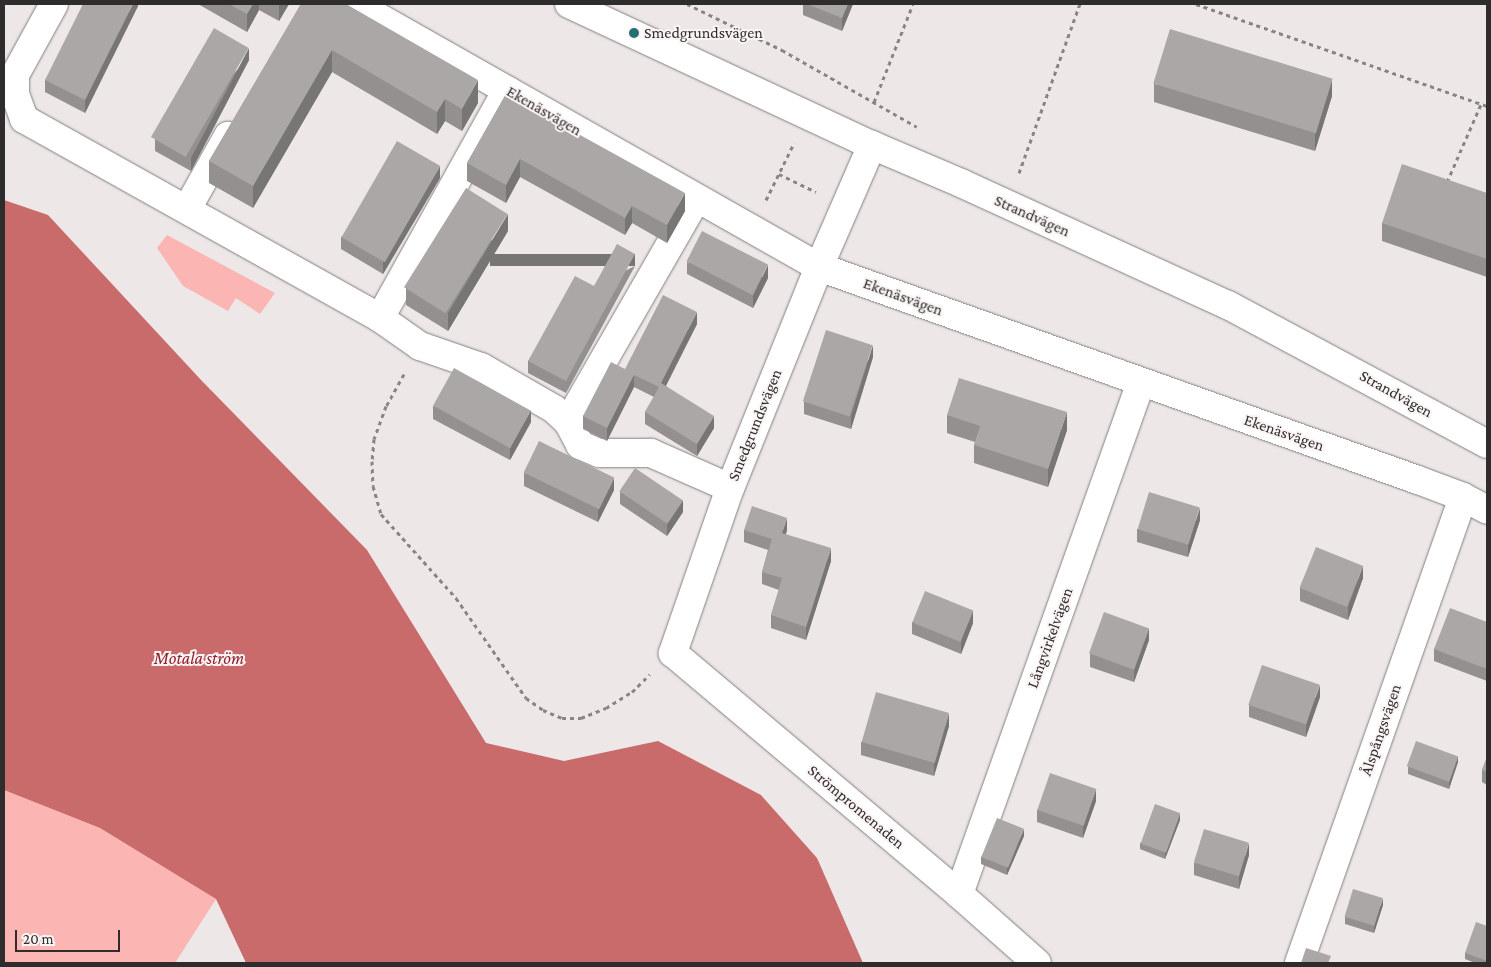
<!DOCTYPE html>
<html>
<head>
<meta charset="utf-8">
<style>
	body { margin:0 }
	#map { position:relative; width:1491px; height:967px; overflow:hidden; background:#ede7e7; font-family:"Crimson Pro",serif }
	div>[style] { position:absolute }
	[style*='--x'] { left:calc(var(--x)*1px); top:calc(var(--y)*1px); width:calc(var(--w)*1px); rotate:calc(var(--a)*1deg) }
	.green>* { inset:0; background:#fbb6b4 }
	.water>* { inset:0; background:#c96a6b }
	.path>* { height:3px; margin-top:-1.5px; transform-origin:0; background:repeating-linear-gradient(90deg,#898585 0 4px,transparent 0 8px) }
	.roads { filter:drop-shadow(0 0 1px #847f7f) drop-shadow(0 0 1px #847f7f) }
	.minor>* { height:28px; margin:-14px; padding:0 14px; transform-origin:14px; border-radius:14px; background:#fff }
	.tertiary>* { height:28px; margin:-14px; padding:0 14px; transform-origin:14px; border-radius:14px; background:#fff }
	.wall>* { inset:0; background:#949090 }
	.shaded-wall>* { inset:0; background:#787575; transform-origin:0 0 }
	.building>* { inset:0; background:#aca7a7; transform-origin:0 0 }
	.dots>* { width:14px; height:14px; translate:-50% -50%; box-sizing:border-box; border:2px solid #faf4f4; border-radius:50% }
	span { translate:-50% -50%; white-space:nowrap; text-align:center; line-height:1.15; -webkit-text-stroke:4px #faf4f4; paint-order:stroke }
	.poi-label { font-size:16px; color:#2e2c2c }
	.left { translate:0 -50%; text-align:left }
	.street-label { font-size:16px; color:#2e2c2c }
	.water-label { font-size:18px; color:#911d2b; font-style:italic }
	.frame { position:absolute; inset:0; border:5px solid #2e2c2c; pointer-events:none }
	.scale { position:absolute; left:15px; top:930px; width:105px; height:22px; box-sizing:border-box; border:2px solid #2e2c2c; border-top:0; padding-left:6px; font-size:15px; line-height:18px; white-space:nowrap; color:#2e2c2c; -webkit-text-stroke:4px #faf4f4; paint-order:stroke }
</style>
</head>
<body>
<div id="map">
	<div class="green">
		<div style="clip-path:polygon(167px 235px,275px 293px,260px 314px,236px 298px,228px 311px,183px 286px,157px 248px)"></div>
		<div style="clip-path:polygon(4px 790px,100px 828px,216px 899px,175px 963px,4px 963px)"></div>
	</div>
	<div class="water">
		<div style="clip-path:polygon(4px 200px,48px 215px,202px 381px,367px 550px,486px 743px,564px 761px,658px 741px,761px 795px,817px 858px,863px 963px,246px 963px,216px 899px,100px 828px,4px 790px)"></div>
	</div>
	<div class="path">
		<div style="--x:687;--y:4;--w:106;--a:25.8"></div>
		<div style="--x:782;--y:50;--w:155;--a:29.7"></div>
		<div style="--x:1196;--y:4;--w:308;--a:19.3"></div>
		<div style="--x:874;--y:102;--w:105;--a:-68.3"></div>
		<div style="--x:1019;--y:173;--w:180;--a:-70.2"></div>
		<div style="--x:779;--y:174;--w:41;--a:25.9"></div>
		<div style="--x:1450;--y:182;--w:3;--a:180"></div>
		<div style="--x:1447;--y:182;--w:85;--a:-66.4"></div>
		<div style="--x:766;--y:200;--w:64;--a:-63.8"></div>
		<div style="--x:404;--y:374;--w:37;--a:119"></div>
		<div style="--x:386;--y:406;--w:35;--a:110"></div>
		<div style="--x:374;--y:439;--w:22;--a:95"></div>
		<div style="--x:372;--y:461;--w:25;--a:88"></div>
		<div style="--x:373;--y:486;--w:29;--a:74"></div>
		<div style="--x:381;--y:514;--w:113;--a:48.2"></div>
		<div style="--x:456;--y:598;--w:122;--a:55"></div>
		<div style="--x:526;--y:698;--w:21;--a:35"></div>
		<div style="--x:543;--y:710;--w:21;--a:23"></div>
		<div style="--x:562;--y:718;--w:19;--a:0"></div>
		<div style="--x:581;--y:718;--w:27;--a:-22"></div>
		<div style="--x:606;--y:708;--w:31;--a:-32"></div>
		<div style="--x:632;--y:692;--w:25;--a:-45"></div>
	</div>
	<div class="roads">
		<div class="minor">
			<div style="--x:54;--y:4;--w:81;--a:118.8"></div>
			<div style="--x:15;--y:75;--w:19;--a:90"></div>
			<div style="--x:15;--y:94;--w:27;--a:70"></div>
			<div style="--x:24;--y:119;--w:408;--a:29.2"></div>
			<div style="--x:380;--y:318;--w:49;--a:35"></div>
			<div style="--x:420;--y:346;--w:65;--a:19"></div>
			<div style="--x:481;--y:367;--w:84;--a:29.9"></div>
			<div style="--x:554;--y:409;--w:19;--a:43"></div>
			<div style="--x:568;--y:422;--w:26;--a:62"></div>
			<div style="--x:580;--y:445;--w:21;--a:23"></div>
			<div style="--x:599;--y:453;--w:52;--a:0"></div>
			<div style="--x:651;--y:453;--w:86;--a:23.9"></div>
			<div style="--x:355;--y:4;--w:533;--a:29.55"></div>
			<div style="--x:819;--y:267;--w:636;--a:19.58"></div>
			<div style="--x:1418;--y:480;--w:48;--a:20.7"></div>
			<div style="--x:1463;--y:497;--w:27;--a:28"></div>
			<div style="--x:872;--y:145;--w:133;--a:113.5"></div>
			<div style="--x:819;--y:267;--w:238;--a:111.9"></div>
			<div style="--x:730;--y:488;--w:175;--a:109.1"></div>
			<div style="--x:673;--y:653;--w:374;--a:40.1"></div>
			<div style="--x:959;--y:894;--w:104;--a:41.5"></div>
			<div style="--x:187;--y:209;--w:84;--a:-60.7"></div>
			<div style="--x:380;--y:318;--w:261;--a:-60.9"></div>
			<div style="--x:568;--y:422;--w:258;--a:-60.1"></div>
			<div style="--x:959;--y:894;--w:543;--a:-70.43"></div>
			<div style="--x:1299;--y:963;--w:494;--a:-70.6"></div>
		</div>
		<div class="tertiary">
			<div style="--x:569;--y:4;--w:334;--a:25"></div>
			<div style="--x:872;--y:145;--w:97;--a:23.1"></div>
			<div style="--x:961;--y:183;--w:294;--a:24.6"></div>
			<div style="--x:1228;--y:305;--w:294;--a:28.2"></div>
		</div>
	</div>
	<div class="wall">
		<div style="clip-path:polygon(138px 4px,138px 6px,85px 113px,45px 92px,45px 80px)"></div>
		<div style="clip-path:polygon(198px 4px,289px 4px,279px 21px,259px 10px,247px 32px)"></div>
		<div style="clip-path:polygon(301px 4px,478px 103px,462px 131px,445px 121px,437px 134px,332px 72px,253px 208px,209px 183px,209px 161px)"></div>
		<div style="clip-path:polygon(803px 4px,853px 4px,842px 31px,803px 15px)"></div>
		<div style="clip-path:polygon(249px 60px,191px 171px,155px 151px,155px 139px)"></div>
		<div style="clip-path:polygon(1154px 84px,1332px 96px,1315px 151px,1154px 102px)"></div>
		<div style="clip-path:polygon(506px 94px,685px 211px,667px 243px,632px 223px,625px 235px,520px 177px,506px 203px,467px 181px,467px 163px)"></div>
		<div style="clip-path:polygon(440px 178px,383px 274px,341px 249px,341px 237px)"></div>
		<div style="clip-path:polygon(1487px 193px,1487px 277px,1382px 241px,1382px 223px)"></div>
		<div style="clip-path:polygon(508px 231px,448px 331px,406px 305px,406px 288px)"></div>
		<div style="clip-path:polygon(687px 262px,768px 278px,753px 308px,687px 274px)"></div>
		<div style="clip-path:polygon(635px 266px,566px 393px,528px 373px,528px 361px,594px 286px)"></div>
		<div style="clip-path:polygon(697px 324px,666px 386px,714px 428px,697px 456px,645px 424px,645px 412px,654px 397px,634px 387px,607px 441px,583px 429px,583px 416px,625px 369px)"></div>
		<div style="clip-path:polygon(873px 357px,851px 429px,804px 414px,804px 402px)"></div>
		<div style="clip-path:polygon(433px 406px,531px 422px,510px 460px,433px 419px)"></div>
		<div style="clip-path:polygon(947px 415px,1067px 430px,1048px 487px,974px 463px,974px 445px,975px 442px,947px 433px)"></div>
		<div style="clip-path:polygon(524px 473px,614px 490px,598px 522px,524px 486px)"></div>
		<div style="clip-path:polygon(620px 492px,683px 512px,667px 536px,620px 504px)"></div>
		<div style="clip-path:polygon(1200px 520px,1188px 557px,1137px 542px,1137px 529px)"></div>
		<div style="clip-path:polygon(744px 530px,787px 530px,786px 534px,831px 561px,806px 640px,771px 628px,771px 615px,779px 590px,762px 584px,762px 572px,768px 550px,744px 542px)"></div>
		<div style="clip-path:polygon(1363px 578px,1348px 620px,1300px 601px,1300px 588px)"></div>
		<div style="clip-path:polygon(912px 622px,973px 623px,961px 654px,912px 634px)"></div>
		<div style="clip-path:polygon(1487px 622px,1487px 681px,1434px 661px,1434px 649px)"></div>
		<div style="clip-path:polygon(1149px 640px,1134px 682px,1090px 667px,1090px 654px)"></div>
		<div style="clip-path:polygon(1320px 697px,1306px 737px,1249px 717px,1249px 705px)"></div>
		<div style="clip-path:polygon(949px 726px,934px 776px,861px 755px,861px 742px)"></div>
		<div style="clip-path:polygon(1487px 757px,1487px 785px,1482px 782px,1482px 770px)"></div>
		<div style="clip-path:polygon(1458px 762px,1449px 789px,1408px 774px,1408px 767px)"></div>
		<div style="clip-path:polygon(1096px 801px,1083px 838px,1037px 822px,1037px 810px)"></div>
		<div style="clip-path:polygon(1180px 820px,1165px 859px,1140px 849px,1140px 843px)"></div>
		<div style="clip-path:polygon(1024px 836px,1007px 875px,981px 864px,981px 857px)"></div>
		<div style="clip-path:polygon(1249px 855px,1239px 889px,1194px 875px,1194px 863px)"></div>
		<div style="clip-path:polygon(1383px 905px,1374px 933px,1345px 924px,1345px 917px)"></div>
		<div style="clip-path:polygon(1487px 926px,1487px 963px,1475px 963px,1465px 959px,1465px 953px)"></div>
	</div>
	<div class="shaded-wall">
		<div style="clip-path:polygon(133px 4px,138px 4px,138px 6px,85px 113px,85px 100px)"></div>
		<div style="clip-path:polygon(253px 4px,259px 4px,259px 10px,247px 32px,247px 14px)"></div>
		<div style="clip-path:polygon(279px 4px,289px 4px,279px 21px)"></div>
		<div style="clip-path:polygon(848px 4px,853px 4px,842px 31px,842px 18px)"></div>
		<div style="clip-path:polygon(249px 48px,249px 60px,191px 171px,191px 158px)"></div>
		<div style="clip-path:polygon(332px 50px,332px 72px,253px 208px,253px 186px)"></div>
		<div style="clip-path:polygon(1332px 79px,1332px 96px,1315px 151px,1315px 134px)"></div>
		<div style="clip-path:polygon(478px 80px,478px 103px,462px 131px,462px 109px)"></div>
		<div style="clip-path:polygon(445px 99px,445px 121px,437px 134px,437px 112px)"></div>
		<div style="clip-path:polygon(520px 159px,520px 177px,506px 203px,506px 185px)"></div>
		<div style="clip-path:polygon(440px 166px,440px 178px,383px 274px,383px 262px)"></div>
		<div style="clip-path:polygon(685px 193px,685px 211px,667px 243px,667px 225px)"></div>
		<div style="clip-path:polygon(632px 206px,632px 223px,625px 235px,625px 218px)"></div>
		<div style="clip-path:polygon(508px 214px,508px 231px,448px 331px,448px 313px)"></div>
		<div style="left:635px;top:254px;width:12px;height:145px;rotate:90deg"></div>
		<div style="clip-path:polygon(768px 265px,768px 278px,753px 308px,753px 296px)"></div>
		<div style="clip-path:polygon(697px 312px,697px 324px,661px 395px,661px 383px)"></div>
		<div style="clip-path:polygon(873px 345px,873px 357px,851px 429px,851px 416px)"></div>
		<div style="clip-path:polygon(634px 375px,634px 387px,607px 441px,607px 428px)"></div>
		<div style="clip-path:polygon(531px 410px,531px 422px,510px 460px,510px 448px)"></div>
		<div style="clip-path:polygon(1067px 412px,1067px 430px,1048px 487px,1048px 469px)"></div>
		<div style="clip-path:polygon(714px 416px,714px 428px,697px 456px,697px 444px)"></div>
		<div style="clip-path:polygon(614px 478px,614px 490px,598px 522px,598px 510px)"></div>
		<div style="clip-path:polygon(683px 500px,683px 512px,667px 536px,667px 523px)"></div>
		<div style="clip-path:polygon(1200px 508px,1200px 520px,1188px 557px,1188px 545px)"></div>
		<div style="clip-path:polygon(787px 518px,787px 530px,782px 545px,782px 533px)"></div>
		<div style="clip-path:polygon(831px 548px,831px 561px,806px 640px,806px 627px)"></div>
		<div style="clip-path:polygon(1363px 566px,1363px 578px,1348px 620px,1348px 607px)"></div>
		<div style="clip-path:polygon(973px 610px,973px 623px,961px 654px,961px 641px)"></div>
		<div style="clip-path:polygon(1149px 628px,1149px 640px,1134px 682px,1134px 670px)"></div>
		<div style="clip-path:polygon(1320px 685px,1320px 697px,1306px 737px,1306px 724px)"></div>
		<div style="clip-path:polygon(949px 713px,949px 726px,934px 776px,934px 764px)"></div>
		<div style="clip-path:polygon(1458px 756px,1458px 762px,1449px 789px,1449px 782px)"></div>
		<div style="clip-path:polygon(1096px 789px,1096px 801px,1083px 838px,1083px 826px)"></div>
		<div style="clip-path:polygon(1180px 813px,1180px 820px,1165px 859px,1165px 852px)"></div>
		<div style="clip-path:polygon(1024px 829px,1024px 836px,1007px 875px,1007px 868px)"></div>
		<div style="clip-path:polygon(1249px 843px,1249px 855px,1239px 889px,1239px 877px)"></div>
		<div style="clip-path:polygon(1383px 898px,1383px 905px,1374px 933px,1374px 927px)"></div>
	</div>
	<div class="building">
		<div style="clip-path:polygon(83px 4px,133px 4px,85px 100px,45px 80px)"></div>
		<div style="clip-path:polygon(229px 4px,253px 4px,247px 14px)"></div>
		<div style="clip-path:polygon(301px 4px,346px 4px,478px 80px,462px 109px,445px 99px,437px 112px,332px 50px,253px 186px,209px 161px)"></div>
		<div style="clip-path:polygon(807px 4px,848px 4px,842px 18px)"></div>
		<div style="left:214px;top:28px;width:40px;height:126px;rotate:30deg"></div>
		<div style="left:1170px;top:29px;width:170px;height:57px;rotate:17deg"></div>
		<div style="clip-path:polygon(506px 94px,685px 193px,667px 225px,632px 206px,625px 218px,520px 159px,506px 185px,467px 163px)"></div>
		<div style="left:397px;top:141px;width:50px;height:111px;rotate:30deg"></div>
		<div style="clip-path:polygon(1402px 164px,1487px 193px,1487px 259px,1382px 223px)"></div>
		<div style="left:466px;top:188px;width:49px;height:117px;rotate:32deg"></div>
		<div style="left:702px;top:231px;width:74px;height:34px;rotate:27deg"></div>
		<div style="clip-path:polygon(617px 244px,635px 254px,566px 381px,528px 361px,575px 276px,594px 286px)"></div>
		<div style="clip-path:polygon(663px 295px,697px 312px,661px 383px,714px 416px,697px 444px,645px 412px,659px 387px,634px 375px,607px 428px,583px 416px,611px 362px,625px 369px)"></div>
		<div style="left:826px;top:330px;width:49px;height:75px;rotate:18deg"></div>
		<div style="left:454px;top:368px;width:88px;height:43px;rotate:29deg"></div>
		<div style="clip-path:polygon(959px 378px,1067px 412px,1048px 469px,974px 445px,980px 426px,947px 415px)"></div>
		<div style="left:539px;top:441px;width:84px;height:35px;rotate:26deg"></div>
		<div style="left:635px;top:468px;width:58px;height:28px;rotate:34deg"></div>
		<div style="left:1149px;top:492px;width:53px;height:39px;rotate:17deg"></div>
		<div style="clip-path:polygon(752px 506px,787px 518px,782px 533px,831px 548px,806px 627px,771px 615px,782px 578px,762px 572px,772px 539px,744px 530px)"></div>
		<div style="left:1316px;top:547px;width:51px;height:44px;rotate:22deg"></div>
		<div style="left:925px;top:591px;width:52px;height:34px;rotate:22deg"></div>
		<div style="clip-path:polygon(1450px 608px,1487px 622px,1487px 669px,1434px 649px)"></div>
		<div style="left:1104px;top:612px;width:48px;height:44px;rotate:20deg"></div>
		<div style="left:1262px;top:665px;width:61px;height:42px;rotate:19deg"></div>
		<div style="left:876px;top:692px;width:76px;height:52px;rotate:16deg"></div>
		<div style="left:1416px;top:741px;width:45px;height:27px;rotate:20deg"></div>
		<div style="clip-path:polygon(1487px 757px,1487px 772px,1482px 770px)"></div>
		<div style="left:1050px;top:773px;width:49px;height:39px;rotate:19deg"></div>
		<div style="left:1155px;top:804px;width:27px;height:42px;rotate:20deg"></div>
		<div style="left:997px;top:818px;width:29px;height:42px;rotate:22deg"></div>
		<div style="left:1204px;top:829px;width:47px;height:35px;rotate:17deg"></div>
		<div style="left:1353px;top:889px;width:31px;height:29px;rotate:17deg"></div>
		<div style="clip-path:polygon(1476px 922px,1487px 926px,1487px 961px,1465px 953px)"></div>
		<div style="clip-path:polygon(1306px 948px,1331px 956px,1328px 963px,1301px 963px)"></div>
	</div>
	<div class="dots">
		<div style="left:634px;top:33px;background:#236f73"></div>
	</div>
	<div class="poi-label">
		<span class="left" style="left:644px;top:33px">Smedgrundsvägen</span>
	</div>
	<div class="street-label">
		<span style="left:544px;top:111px;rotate:30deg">Ekenäsvägen</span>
		<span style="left:1032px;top:216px;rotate:24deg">Strandvägen</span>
		<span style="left:903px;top:297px;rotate:20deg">Ekenäsvägen</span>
		<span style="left:1396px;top:394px;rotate:29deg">Strandvägen</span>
		<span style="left:755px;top:425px;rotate:-68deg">Smedgrundsvägen</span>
		<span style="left:1284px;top:433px;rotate:19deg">Ekenäsvägen</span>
		<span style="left:1050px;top:638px;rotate:-70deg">Långvirkelvägen</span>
		<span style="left:1381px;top:730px;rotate:-71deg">Ålspångsvägen</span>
		<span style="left:856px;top:807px;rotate:40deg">Strömpromenaden</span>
	</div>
	<div class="water-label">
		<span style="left:199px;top:658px">Motala ström</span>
	</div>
	<div class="frame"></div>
	<div class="scale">20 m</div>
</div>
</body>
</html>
